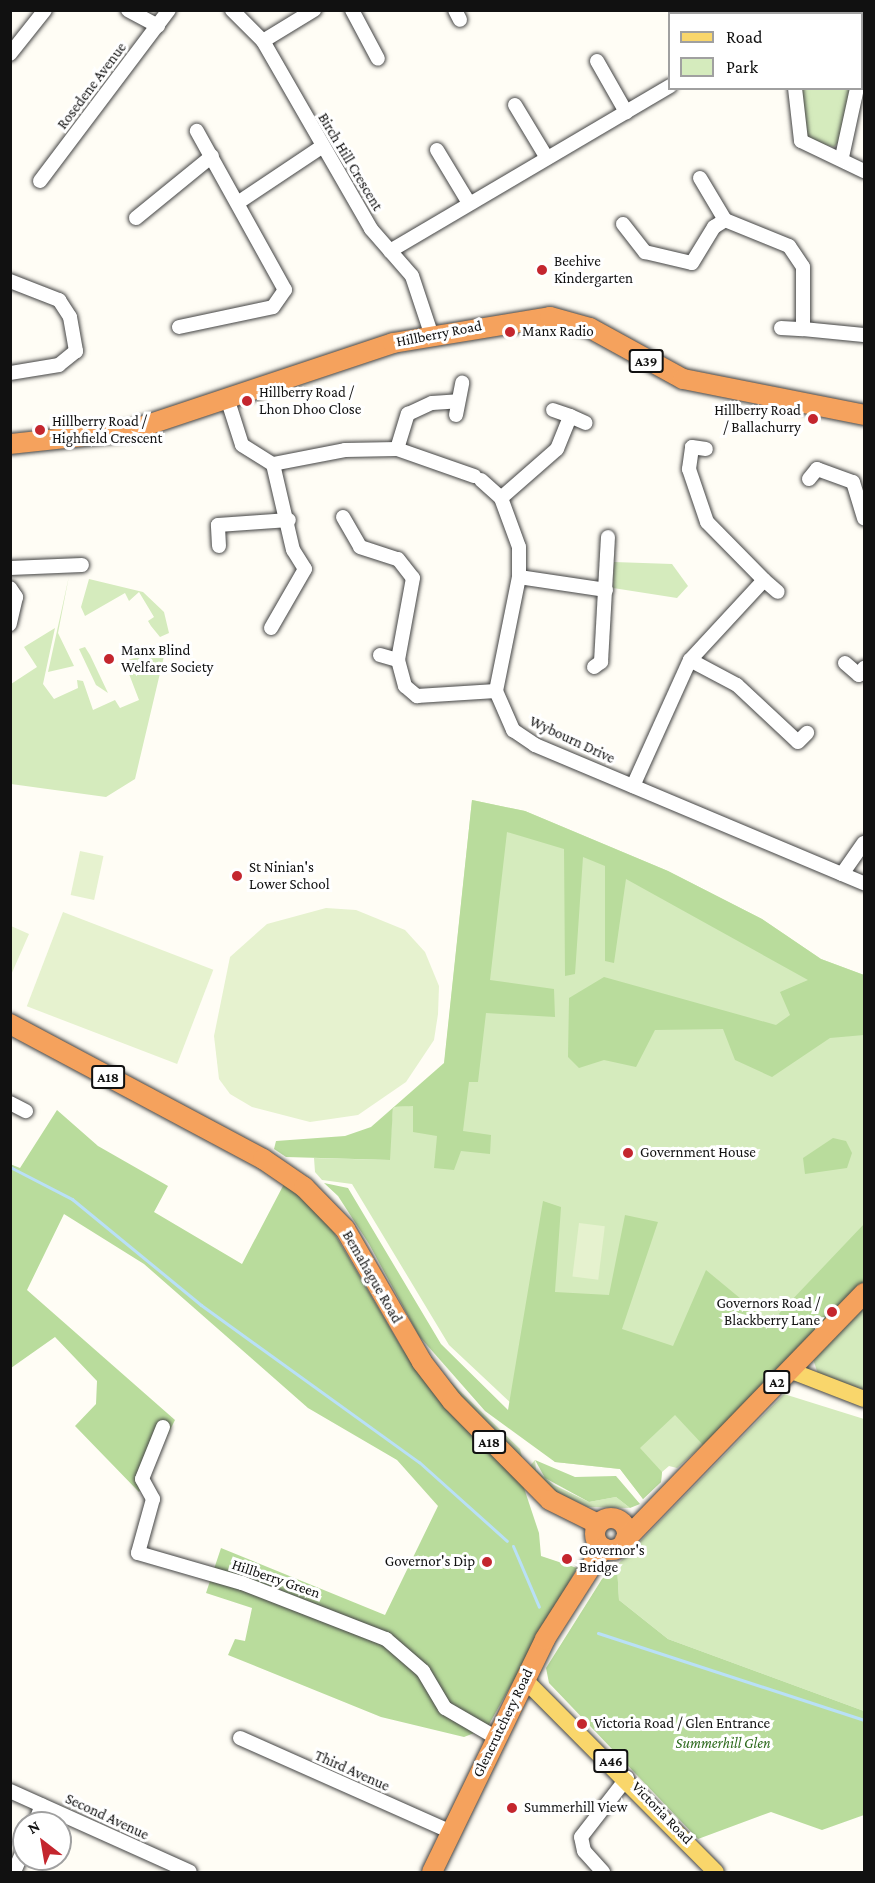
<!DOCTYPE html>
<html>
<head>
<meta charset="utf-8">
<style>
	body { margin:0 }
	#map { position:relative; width:875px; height:1883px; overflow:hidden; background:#fffdf5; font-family:"Crimson Pro",serif }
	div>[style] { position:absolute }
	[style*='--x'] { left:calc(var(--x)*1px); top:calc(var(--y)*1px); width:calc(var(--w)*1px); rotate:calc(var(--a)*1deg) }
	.green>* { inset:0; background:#d5ebbd }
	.forest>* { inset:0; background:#b9dc9c }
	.pitch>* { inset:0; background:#e6f2cf; transform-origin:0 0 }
	.stream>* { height:3px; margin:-1.5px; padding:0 1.5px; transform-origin:1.5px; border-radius:1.5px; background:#b9e0f7 }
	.roads { filter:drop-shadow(0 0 2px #444) drop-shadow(0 0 2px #444) }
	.minor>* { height:14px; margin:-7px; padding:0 7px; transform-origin:7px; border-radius:7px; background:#fff }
	.major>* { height:16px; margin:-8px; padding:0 8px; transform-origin:8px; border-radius:8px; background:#f9d66b }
	.highway>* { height:20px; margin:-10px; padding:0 10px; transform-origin:10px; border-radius:10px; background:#f5a25d }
	.highway>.ring { margin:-10px; padding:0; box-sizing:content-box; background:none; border:20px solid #f5a25d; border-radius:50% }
	.dots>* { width:16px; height:16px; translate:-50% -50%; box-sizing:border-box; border:3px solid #fff; border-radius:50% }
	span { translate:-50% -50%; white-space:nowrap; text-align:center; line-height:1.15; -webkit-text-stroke:6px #fff; paint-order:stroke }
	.shield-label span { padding:2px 4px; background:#fff; border:2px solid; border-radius:4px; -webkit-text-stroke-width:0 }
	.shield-label { font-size:14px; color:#111; font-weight:700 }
	.street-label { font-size:15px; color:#111 }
	.poi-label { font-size:15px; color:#111 }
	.left { translate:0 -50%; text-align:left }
	.right { translate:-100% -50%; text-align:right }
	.park-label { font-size:15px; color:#2f6b1f; font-style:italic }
	.frame { position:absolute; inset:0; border:12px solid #111; pointer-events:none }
	.legend { position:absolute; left:668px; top:12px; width:195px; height:78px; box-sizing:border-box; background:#fff; border:2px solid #a0a0a0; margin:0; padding:8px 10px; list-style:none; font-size:18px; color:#111 }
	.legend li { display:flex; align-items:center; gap:12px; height:30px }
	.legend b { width:30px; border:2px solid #a0a0a0 }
	.north { position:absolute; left:12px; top:1811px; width:60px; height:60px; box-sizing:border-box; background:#fff; border:2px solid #a0a0a0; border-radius:50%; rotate:329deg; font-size:16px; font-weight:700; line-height:24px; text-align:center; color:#111 }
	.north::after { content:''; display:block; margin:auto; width:21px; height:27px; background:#c4262e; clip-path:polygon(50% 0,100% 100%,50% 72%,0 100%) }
</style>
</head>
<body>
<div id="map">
	<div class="green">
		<div style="clip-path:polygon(800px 89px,852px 89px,841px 140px,834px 147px,807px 141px)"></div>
		<div style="clip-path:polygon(614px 562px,672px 564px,688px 586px,677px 598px,613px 588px)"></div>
		<div style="clip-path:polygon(69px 576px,58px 633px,74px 666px,48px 672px)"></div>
		<div style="clip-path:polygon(89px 579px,143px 592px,164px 612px,169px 633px,160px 637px,151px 626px,148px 621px,154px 617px,139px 592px,129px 601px,125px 593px,85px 616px,81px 607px)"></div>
		<div style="clip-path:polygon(55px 628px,43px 684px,54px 699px,78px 688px,77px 680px,83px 681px,93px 710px,115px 700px,120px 708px,139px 700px,124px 661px,138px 657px,142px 662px,165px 652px,135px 779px,106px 797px,11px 784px,11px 684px,37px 667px,24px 647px)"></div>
		<div style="clip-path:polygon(85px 647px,90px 655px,108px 693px,96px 685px,79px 649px)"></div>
		<div style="clip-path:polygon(472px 800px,525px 811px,668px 871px,762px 919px,821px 959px,864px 975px,864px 1281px,703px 1445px,677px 1468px,669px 1466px,662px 1472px,661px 1482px,643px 1499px,620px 1469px,555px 1462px,529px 1420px,449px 1345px,352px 1184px,322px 1180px,315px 1172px,314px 1158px,389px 1160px,393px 1107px,440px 1104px)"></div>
		<div style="clip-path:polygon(864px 1307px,864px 1390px,819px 1377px,813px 1359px)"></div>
		<div style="clip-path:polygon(434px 1366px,520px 1449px,522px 1457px,516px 1460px)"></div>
		<div style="clip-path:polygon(784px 1394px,864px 1419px,864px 1711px,668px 1639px,619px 1600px,617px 1565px)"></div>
		<div style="clip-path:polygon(535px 1460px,536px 1470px,554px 1485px,589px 1502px,616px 1497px,630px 1508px,588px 1507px,549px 1489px,529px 1467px)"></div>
	</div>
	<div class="forest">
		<div style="clip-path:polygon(472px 800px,525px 811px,668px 871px,762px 919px,821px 959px,864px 975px,864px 1035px,830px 1038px,772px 1077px,735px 1060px,723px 1029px,655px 1030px,636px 1067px,604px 1060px,579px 1068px,568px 1057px,569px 998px,604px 977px,776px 1025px,790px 1015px,780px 992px,808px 980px,626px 879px,614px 963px,605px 961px,605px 866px,583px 857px,575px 974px,565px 976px,564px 849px,507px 832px,490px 980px,554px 989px,555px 1017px,486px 1013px,478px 1082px,469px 1082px,463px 1131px,491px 1135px,490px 1154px,461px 1151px,454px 1170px,434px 1168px,437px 1136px,413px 1132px,413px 1106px,393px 1107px,390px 1160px,286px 1157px,274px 1149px,276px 1141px,345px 1136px,371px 1127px,444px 1063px)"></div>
		<div style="clip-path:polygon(57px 1110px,98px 1146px,168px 1186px,154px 1212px,242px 1264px,284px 1184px,326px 1219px,403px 1350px,523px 1485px,539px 1533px,541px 1556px,577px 1568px,487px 1728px,464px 1737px,381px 1717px,228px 1655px,235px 1639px,245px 1641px,252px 1608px,206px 1593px,221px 1548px,385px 1615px,438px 1506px,397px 1460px,308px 1408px,144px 1264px,64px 1214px,27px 1290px,175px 1420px,139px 1492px,75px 1426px,96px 1404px,97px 1381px,55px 1337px,11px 1368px,10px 1164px,20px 1168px)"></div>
		<div style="clip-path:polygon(833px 1138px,846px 1141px,852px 1153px,847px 1168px,805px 1174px,803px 1158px)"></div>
		<div style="clip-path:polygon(324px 1183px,348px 1188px,441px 1344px,508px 1410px,543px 1201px,561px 1207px,555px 1292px,609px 1295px,625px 1215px,658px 1222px,622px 1329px,673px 1346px,706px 1270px,770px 1323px,864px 1224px,864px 1281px,703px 1445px,675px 1415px,640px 1448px,662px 1472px,661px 1482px,643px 1499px,620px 1469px,555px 1462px,485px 1411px,419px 1336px,369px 1244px,338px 1196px)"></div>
		<div style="clip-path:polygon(535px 1460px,575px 1477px,616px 1476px,640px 1504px,630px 1508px,616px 1497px,589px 1502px,545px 1478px)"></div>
		<div style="clip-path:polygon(617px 1565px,619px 1600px,668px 1639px,864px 1711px,864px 1815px,822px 1830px,771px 1812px,698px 1839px,549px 1683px,546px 1668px,602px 1579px)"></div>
	</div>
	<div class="pitch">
		<div style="left:80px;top:851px;width:24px;height:45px;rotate:12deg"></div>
		<div style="clip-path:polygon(326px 908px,356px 910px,405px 930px,425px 952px,439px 986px,438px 1014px,434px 1040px,406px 1082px,358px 1115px,310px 1122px,252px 1107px,230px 1094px,219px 1079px,214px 1036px,230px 957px,267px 924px)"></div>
		<div style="left:63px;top:912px;width:161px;height:101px;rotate:21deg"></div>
		<div style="clip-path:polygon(11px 926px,29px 934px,11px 975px)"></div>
		<div style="left:579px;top:1223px;width:26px;height:54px;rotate:7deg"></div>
	</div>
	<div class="stream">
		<div style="--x:10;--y:1167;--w:70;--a:27.3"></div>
		<div style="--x:72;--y:1199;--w:167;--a:39.4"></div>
		<div style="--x:201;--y:1305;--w:269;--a:35.8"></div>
		<div style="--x:419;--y:1462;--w:118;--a:41.9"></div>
		<div style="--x:513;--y:1546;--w:66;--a:66.9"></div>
		<div style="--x:598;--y:1633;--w:280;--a:18.1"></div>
	</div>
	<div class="roads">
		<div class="minor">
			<div style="--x:128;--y:10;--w:34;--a:28"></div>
			<div style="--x:232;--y:10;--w:44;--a:45"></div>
			<div style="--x:263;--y:41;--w:217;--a:60.1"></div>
			<div style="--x:371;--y:229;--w:62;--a:48.9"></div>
			<div style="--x:412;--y:276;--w:60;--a:71.6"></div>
			<div style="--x:352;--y:10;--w:55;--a:62"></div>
			<div style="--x:455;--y:10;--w:11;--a:63"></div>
			<div style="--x:693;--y:11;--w:3;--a:72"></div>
			<div style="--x:263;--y:41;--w:60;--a:-31.3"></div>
			<div style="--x:10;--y:54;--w:56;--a:-51.5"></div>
			<div style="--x:862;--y:60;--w:7;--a:90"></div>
			<div style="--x:597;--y:61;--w:59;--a:60.4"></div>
			<div style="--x:795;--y:88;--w:53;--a:83.5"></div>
			<div style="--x:801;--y:141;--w:70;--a:25.5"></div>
			<div style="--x:515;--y:105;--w:62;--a:58.9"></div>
			<div style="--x:437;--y:150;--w:62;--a:58.9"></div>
			<div style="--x:842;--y:157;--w:71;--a:-77.7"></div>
			<div style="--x:700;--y:178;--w:49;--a:59.2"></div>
			<div style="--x:40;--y:181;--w:214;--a:-53"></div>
			<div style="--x:239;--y:202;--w:97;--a:-33.7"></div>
			<div style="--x:136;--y:218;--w:98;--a:-39.2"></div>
			<div style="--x:623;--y:224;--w:36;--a:52"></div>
			<div style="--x:645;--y:252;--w:48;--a:13.2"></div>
			<div style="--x:692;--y:263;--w:42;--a:-58.6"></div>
			<div style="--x:714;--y:227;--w:13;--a:-32"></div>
			<div style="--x:725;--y:220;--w:69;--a:22.1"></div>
			<div style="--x:789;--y:246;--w:25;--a:56"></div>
			<div style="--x:803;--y:267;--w:62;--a:90"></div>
			<div style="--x:803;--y:329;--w:61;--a:5.6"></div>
			<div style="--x:390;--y:251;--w:325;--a:-30.5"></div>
			<div style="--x:10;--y:281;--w:53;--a:21.2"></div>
			<div style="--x:59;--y:300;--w:20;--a:57"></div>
			<div style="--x:70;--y:317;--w:35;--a:80"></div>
			<div style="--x:76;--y:351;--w:22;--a:141"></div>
			<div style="--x:59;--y:365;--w:50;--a:170.7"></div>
			<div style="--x:179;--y:327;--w:96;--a:-12"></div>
			<div style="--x:273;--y:307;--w:21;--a:-55"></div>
			<div style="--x:285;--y:290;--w:182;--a:-119"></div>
			<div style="--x:781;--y:328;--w:22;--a:3"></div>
			<div style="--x:228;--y:401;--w:46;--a:72.3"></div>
			<div style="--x:242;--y:445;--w:36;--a:32"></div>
			<div style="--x:273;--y:464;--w:73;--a:-11"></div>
			<div style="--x:345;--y:450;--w:52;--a:-1.1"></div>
			<div style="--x:397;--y:449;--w:82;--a:19.3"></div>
			<div style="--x:553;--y:410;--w:18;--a:19"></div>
			<div style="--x:456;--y:415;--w:33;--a:-79"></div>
			<div style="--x:397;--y:449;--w:37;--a:-73"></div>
			<div style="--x:408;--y:414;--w:26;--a:-25"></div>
			<div style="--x:432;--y:403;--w:26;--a:-4"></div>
			<div style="--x:809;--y:479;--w:13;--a:-51"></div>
			<div style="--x:817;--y:469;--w:38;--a:20"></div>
			<div style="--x:853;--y:482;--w:38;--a:73"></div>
			<div style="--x:481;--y:480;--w:27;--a:42"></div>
			<div style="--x:501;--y:498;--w:52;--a:69.8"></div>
			<div style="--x:519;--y:547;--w:30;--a:90"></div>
			<div style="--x:519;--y:577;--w:116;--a:101.4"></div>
			<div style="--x:496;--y:691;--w:43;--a:66.4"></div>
			<div style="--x:513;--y:730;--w:27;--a:34"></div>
			<div style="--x:535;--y:745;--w:357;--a:22.8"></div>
			<div style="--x:501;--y:498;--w:74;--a:-41.2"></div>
			<div style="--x:557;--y:449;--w:35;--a:-68"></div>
			<div style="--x:570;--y:416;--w:17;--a:24"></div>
			<div style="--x:343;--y:517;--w:34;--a:60"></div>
			<div style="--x:360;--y:547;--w:40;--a:18"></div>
			<div style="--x:398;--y:559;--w:24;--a:52"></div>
			<div style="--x:413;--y:578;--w:83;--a:100.4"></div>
			<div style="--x:398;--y:660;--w:27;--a:75"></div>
			<div style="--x:405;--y:686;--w:16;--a:40"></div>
			<div style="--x:417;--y:696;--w:79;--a:-3.6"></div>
			<div style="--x:219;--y:546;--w:21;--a:-93"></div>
			<div style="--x:218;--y:525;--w:71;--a:-4"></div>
			<div style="--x:10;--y:568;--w:72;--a:-2.4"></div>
			<div style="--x:519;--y:577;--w:88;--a:8.5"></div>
			<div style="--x:764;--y:580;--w:18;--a:41"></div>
			<div style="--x:10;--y:588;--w:11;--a:56"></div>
			<div style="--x:16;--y:597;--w:28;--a:103"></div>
			<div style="--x:271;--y:628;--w:68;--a:-60"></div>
			<div style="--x:305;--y:569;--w:22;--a:-122"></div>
			<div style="--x:293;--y:550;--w:88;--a:-103.1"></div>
			<div style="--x:380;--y:655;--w:19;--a:16"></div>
			<div style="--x:690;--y:660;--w:53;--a:28"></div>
			<div style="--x:737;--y:685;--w:83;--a:43.1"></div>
			<div style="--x:798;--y:742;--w:13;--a:-45"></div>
			<div style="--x:845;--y:663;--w:18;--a:41"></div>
			<div style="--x:859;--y:675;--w:9;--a:-54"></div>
			<div style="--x:594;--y:667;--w:9;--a:-36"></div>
			<div style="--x:601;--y:662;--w:125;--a:-86.8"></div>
			<div style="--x:633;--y:786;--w:138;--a:-65.7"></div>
			<div style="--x:690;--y:660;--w:109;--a:-47.2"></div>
			<div style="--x:764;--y:580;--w:81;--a:-134.5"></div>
			<div style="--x:707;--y:522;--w:56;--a:-108.8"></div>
			<div style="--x:689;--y:469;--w:22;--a:-82"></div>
			<div style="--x:692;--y:447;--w:14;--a:8"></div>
			<div style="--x:842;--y:874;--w:38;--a:-55"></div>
			<div style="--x:10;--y:1103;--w:18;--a:27"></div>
			<div style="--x:163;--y:1427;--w:56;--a:112"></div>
			<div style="--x:142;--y:1479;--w:23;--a:61"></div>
			<div style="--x:153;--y:1499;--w:56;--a:105.5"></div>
			<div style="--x:138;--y:1553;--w:108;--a:16.1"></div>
			<div style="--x:242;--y:1583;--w:155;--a:21.3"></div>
			<div style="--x:386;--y:1639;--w:49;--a:40.9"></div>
			<div style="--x:423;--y:1671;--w:43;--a:59.3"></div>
			<div style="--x:445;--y:1708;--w:58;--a:30.1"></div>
			<div style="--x:240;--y:1738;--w:231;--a:24"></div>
			<div style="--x:10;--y:1791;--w:197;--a:24.2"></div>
			<div style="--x:35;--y:1823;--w:19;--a:-69"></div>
			<div style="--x:14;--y:1872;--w:25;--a:-67"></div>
			<div style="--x:603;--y:1872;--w:28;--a:-132"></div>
			<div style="--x:584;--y:1851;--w:14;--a:-102"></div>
			<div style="--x:581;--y:1837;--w:75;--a:-52.1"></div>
		</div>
		<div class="major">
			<div style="--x:789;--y:1370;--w:80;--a:21.1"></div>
			<div style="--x:527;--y:1682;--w:268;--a:45.2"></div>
		</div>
		<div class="highway">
			<div style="--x:10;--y:444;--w:120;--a:-6.2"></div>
			<div style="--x:129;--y:431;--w:278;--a:-18.4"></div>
			<div style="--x:393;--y:343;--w:159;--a:-9.4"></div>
			<div style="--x:550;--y:317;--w:41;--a:15.4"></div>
			<div style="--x:590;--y:328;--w:106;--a:28.7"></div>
			<div style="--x:683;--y:379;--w:185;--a:11.2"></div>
			<div style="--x:10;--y:1024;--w:287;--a:28.1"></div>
			<div style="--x:263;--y:1159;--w:50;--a:34.3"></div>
			<div style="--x:304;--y:1187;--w:59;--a:45.7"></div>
			<div style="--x:345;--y:1229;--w:154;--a:59.9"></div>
			<div style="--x:422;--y:1362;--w:49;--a:52.4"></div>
			<div style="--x:452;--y:1401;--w:139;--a:45.3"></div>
			<div style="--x:550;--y:1500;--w:54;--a:26.6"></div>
			<div class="ring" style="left:595px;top:1518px;width:12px;height:12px"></div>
			<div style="--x:625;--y:1540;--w:344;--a:-45.9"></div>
			<div style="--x:432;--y:1872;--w:259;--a:-64.1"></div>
			<div style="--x:545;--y:1639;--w:108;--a:-57.5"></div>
		</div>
	</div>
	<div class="dots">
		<div style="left:542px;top:270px;background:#c4262e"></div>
		<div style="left:510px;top:332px;background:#c4262e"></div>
		<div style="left:247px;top:401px;background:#c4262e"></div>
		<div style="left:813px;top:419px;background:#c4262e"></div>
		<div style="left:40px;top:430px;background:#c4262e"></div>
		<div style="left:109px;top:659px;background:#c4262e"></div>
		<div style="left:237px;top:876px;background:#c4262e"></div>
		<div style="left:628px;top:1153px;background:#c4262e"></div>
		<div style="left:832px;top:1312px;background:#c4262e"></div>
		<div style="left:567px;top:1559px;background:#c4262e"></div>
		<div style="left:487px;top:1562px;background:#c4262e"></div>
		<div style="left:582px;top:1724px;background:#c4262e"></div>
		<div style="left:512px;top:1808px;background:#c4262e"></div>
	</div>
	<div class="shield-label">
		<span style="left:646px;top:361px">A39</span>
		<span style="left:108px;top:1077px">A18</span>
		<span style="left:777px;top:1382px">A2</span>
		<span style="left:489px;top:1442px">A18</span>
		<span style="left:611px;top:1761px">A46</span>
	</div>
	<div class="street-label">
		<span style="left:92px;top:86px;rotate:-53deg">Rosedene Avenue</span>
		<span style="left:350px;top:162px;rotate:59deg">Birch Hill Crescent</span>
		<span style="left:439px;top:334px;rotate:-11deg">Hillberry Road</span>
		<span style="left:572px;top:740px;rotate:25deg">Wybourn Drive</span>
		<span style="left:372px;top:1277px;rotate:60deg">Bemahague Road</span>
		<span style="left:276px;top:1579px;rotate:19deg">Hillberry Green</span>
		<span style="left:503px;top:1723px;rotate:-64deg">Glencrutchery Road</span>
		<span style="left:352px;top:1771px;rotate:24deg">Third Avenue</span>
		<span style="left:662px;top:1813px;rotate:46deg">Victoria Road</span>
		<span style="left:107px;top:1817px;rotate:25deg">Second Avenue</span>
	</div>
	<div class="poi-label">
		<span class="left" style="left:554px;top:270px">Beehive<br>Kindergarten</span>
		<span class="left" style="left:522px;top:332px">Manx Radio</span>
		<span class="left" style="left:259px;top:401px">Hillberry Road /<br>Lhon Dhoo Close</span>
		<span class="right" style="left:801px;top:419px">Hillberry Road<br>/ Ballachurry</span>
		<span class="left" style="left:52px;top:430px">Hillberry Road /<br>Highfield Crescent</span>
		<span class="left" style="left:121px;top:659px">Manx Blind<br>Welfare Society</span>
		<span class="left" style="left:249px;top:876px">St Ninian's<br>Lower School</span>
		<span class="left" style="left:640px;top:1153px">Government House</span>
		<span class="right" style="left:820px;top:1312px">Governors Road /<br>Blackberry Lane</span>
		<span class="left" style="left:579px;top:1559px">Governor's<br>Bridge</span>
		<span class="right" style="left:475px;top:1562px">Governor's Dip</span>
		<span class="left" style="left:594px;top:1724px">Victoria Road / Glen Entrance</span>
		<span class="left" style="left:524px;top:1808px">Summerhill View</span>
	</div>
	<div class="park-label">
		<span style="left:723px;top:1744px">Summerhill Glen</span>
	</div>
	<div class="frame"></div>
	<ul class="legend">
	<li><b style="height:8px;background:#f9d66b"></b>Road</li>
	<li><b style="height:16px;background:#d5ebbd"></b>Park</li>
	</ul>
	<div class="north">N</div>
</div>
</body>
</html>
